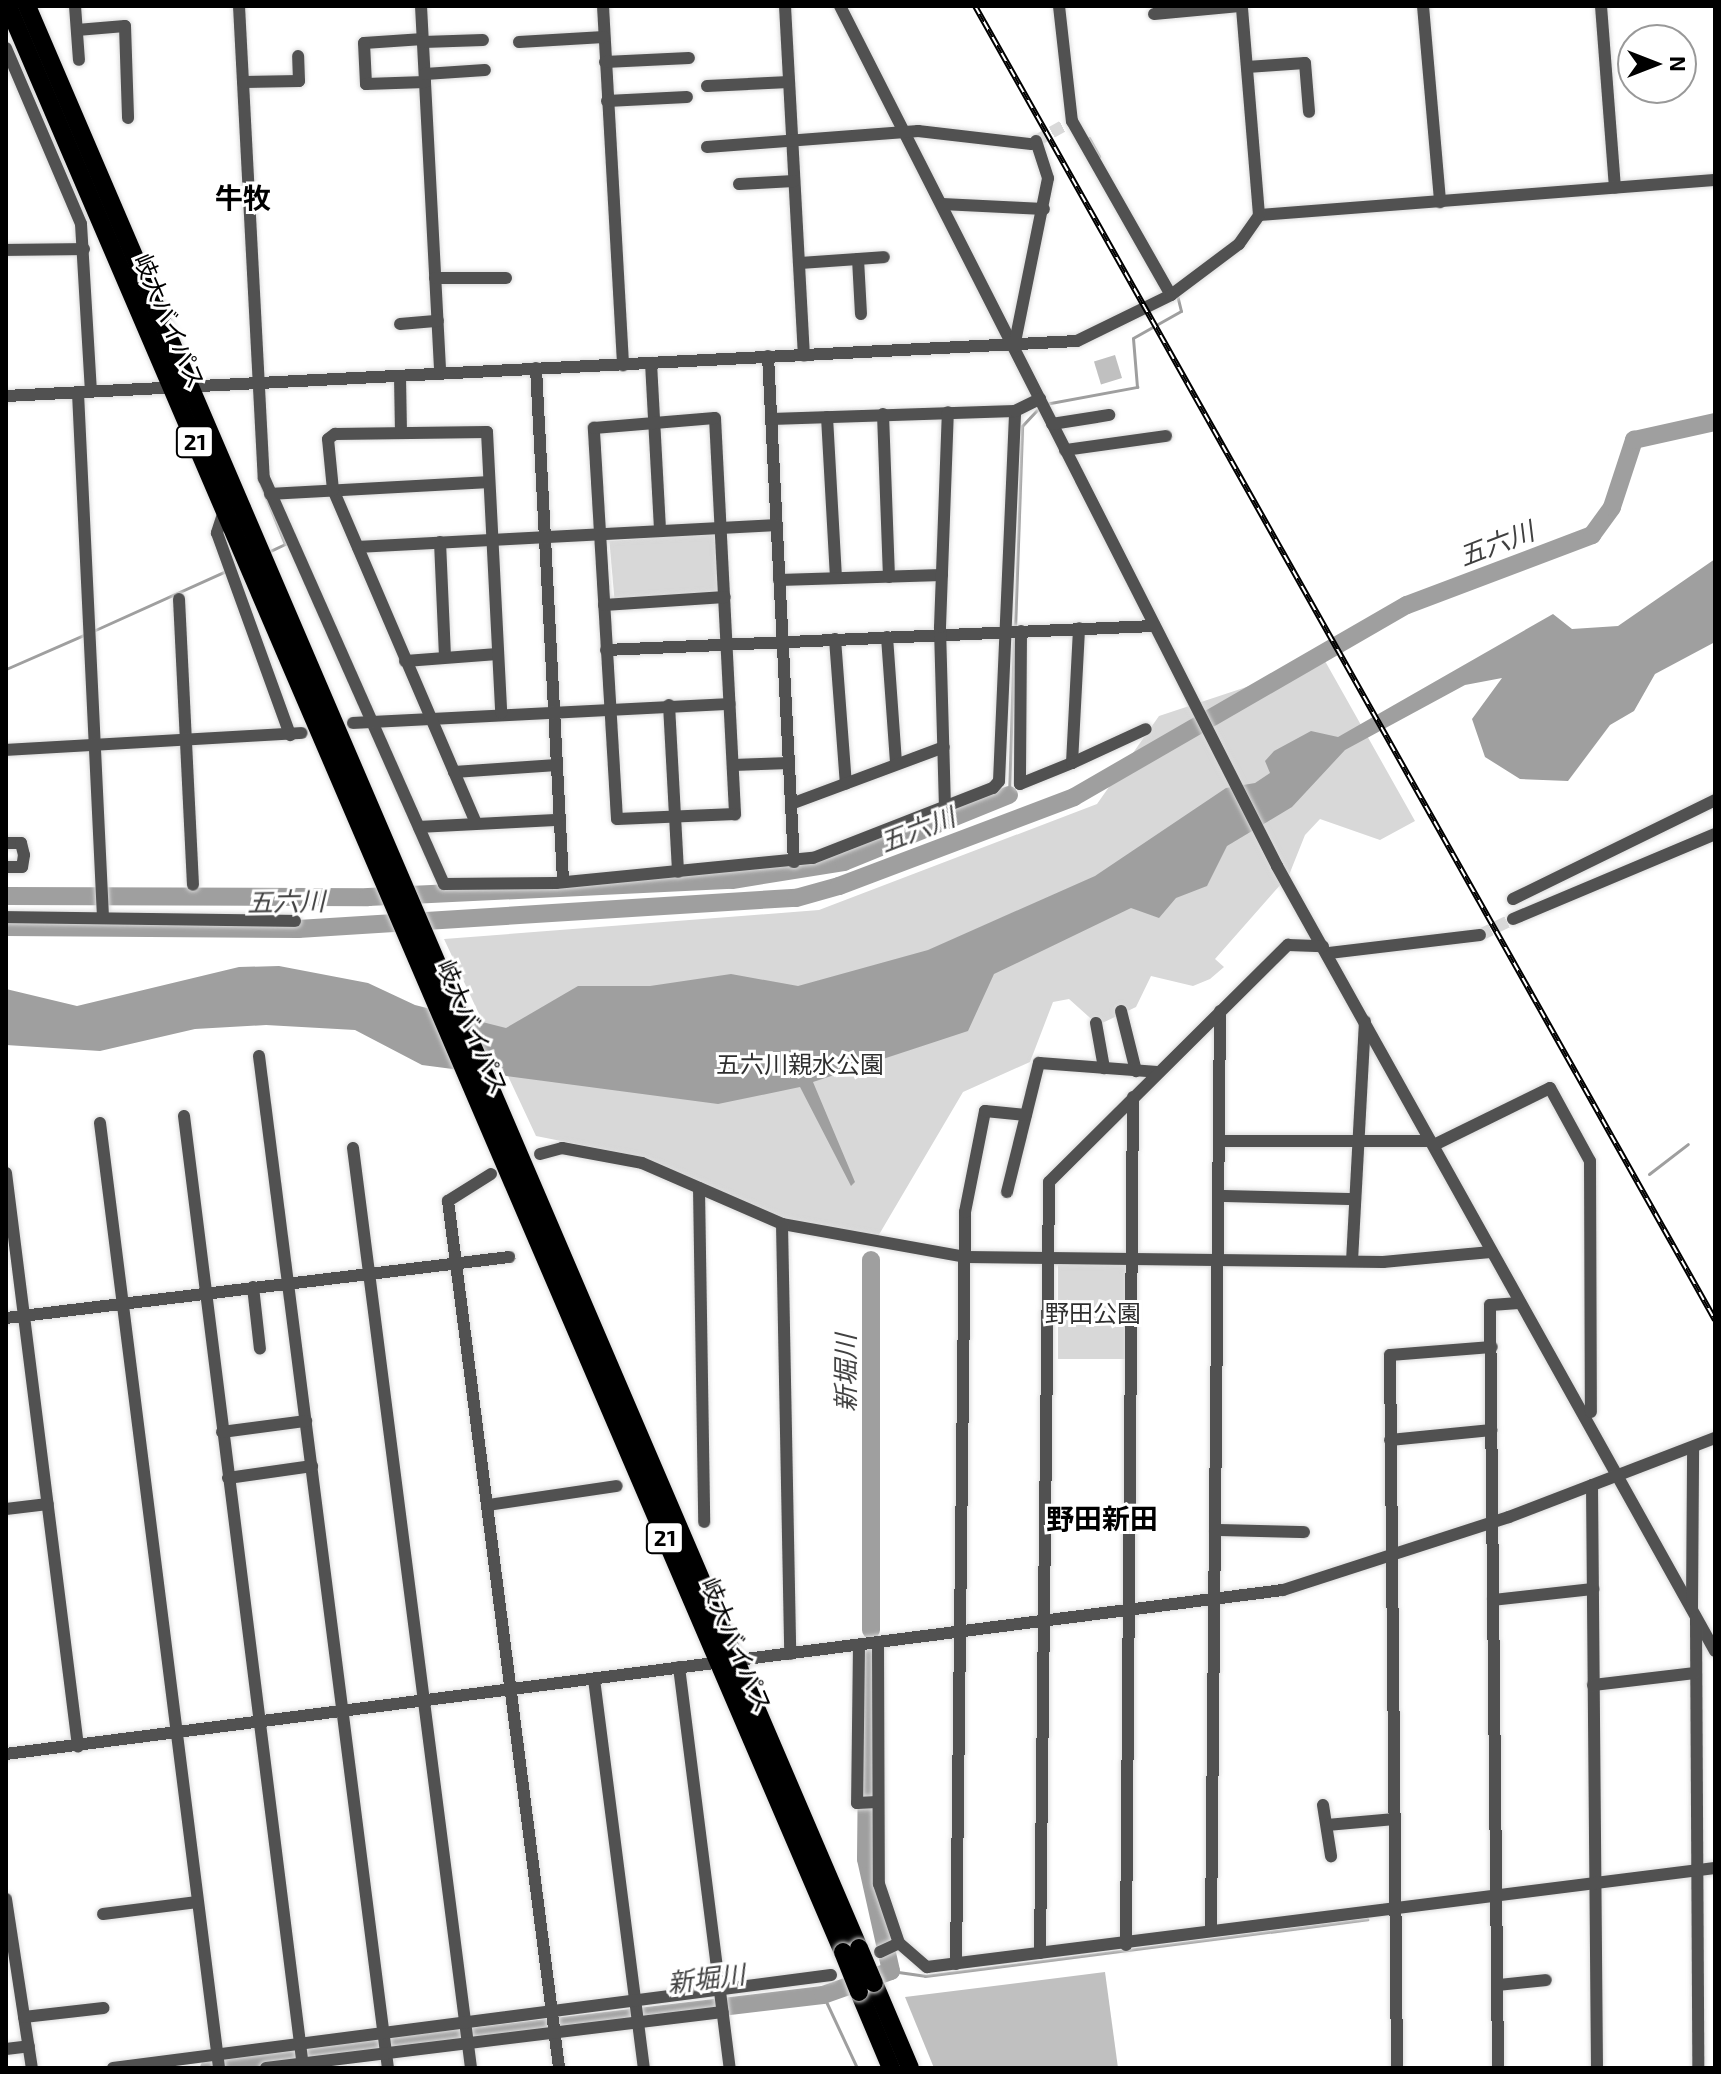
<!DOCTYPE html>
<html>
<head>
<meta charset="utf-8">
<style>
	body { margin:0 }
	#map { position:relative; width:1721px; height:2074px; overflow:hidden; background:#fff; font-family:"Exo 2","Noto Sans JP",sans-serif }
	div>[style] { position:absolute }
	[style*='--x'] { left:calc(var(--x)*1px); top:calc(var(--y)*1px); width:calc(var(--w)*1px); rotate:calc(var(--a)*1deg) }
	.green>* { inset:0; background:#d8d8d8; transform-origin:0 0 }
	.water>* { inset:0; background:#9f9f9f }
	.stream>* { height:3px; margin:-1.5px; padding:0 1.5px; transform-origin:1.5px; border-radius:1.5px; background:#9f9f9f }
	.river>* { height:18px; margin:-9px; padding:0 9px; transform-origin:9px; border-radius:9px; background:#9f9f9f }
	.building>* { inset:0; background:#c0c0c0; transform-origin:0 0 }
	.minor-tunnel>* { height:12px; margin-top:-6px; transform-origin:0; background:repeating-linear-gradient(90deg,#d9d9d9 0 12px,transparent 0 18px) }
	.roads { filter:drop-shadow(0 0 2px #dbdbdb) drop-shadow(0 0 2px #dbdbdb) }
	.minor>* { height:12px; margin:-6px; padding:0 6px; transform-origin:6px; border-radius:6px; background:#515151 }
	.highway>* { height:18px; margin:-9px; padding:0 9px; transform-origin:9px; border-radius:9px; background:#000 }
	.rail>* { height:6px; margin-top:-3px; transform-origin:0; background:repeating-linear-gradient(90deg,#fff 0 9px,#000 0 18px); box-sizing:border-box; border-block:2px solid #000 }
	.bridges { filter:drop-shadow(0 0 2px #dbdbdb) drop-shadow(0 0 2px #dbdbdb) }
	.highway-bridge>* { height:18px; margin:-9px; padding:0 9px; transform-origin:9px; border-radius:9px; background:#000 }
	span { translate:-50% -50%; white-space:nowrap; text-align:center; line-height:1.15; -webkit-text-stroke:6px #fff; paint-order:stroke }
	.shield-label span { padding:2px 6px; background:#fff; border:2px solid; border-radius:6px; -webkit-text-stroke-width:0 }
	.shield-label { font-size:22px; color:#000; font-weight:700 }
	.street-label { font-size:24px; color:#000 }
	.park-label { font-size:24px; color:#2f2f2f }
	.water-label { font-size:26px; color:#404040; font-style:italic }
	.quarter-label { font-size:28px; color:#000; font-weight:700 }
	.frame { position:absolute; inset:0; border:8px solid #000; pointer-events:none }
	.north { position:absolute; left:1617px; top:24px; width:80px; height:80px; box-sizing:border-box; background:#fff; border:2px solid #999; border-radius:50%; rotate:90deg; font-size:22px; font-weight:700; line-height:32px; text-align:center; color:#000 }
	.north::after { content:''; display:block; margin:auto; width:28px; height:36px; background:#000; clip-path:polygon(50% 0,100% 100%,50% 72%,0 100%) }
</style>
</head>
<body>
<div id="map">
	<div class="green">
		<div style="left:714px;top:532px;width:60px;height:105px;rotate:85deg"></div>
		<div style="clip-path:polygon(1325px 661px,1415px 821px,1380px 840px,1320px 819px,1305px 835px,1289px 875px,1215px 959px,1224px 967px,1210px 979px,1193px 986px,1151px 976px,1136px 1007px,1098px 1025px,1069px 999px,1053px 1002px,1030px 1062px,963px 1092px,877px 1238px,767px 1216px,642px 1157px,536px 1136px,444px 939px,819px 910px,1097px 804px,1159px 716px)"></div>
		<div style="left:1058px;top:1265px;width:71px;height:94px"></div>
	</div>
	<div class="water">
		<div style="clip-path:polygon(1715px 559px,1715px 642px,1655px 674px,1634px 711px,1610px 725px,1568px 781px,1520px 779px,1485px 757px,1472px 719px,1502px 678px,1465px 685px,1345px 750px,1292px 807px,1227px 846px,1207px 886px,1176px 898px,1159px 918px,1131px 908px,994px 974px,968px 1031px,813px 1082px,855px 1182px,851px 1186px,800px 1087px,718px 1104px,422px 1065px,355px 1030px,266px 1025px,195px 1029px,100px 1051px,6px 1045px,6px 989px,77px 1006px,239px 967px,279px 966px,368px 983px,415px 1005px,506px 1028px,578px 986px,650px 986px,731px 974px,798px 986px,928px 950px,1095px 876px,1226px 788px,1255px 783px,1270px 773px,1265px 761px,1274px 751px,1311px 731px,1338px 737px,1553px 614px,1572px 629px,1618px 626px)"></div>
	</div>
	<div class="stream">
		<div style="--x:1089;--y:138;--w:21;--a:61"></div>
		<div style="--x:1045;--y:404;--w:94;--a:-10.5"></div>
		<div style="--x:1137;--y:387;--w:49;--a:-94.7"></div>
		<div style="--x:1133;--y:338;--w:55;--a:-29.4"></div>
		<div style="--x:1181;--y:311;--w:16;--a:-104"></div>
		<div style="--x:259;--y:480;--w:69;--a:67.9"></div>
		<div style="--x:285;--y:544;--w:19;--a:155"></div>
		<div style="--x:1015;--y:630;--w:204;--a:-88"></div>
		<div style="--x:1022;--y:426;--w:25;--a:-47"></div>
		<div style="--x:93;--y:631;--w:148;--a:-24.3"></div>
		<div style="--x:6;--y:669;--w:87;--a:-23.6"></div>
		<div style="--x:6;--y:791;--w:15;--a:90"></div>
		<div style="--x:1009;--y:795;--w:158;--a:-88.2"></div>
		<div style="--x:1649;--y:1174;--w:49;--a:-37.6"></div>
		<div style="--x:891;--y:1971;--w:34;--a:8"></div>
		<div style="--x:925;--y:1976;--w:446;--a:-7.3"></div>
		<div style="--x:823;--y:1995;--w:81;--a:65"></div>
	</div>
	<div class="river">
		<div style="--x:6;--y:896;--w:362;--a:0.2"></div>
		<div style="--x:368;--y:897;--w:364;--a:-2.7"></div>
		<div style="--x:732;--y:880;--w:113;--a:-9.1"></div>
		<div style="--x:844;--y:862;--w:178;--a:-22.1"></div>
		<div style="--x:6;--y:927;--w:292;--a:0.4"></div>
		<div style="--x:298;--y:929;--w:499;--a:-3.6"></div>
		<div style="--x:796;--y:898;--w:45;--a:-15.6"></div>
		<div style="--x:839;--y:886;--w:251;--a:-20.7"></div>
		<div style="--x:1074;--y:797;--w:384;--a:-30"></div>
		<div style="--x:1407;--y:605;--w:198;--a:-20.7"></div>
		<div style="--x:1592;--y:535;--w:34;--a:-54"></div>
		<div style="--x:1612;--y:507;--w:71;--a:-71.8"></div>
		<div style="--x:1634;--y:440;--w:83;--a:-12.5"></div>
		<div style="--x:871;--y:1260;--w:370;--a:90"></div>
		<div style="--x:209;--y:2068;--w:618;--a:-6.78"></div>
		<div style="--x:823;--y:1995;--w:72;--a:-19.4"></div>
		<div style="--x:891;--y:1971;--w:115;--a:-102.6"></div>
		<div style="--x:866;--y:1859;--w:202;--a:-89.4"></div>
	</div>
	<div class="building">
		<div style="left:1115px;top:355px;width:24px;height:22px;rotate:73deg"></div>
		<div style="clip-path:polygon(1105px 1972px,1118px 2068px,934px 2068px,905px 1997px)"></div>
	</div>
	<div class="minor-tunnel">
		<div style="--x:1036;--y:141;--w:33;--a:-29"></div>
		<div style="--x:1480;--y:935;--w:37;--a:-26"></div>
	</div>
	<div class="roads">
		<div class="minor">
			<div style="--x:75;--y:6;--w:54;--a:85.8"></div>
			<div style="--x:239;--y:6;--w:473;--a:87"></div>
			<div style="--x:264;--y:478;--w:444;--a:66.1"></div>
			<div style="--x:444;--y:884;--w:112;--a:-0.5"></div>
			<div style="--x:556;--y:883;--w:258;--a:-5.6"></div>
			<div style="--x:813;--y:858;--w:193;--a:-21.3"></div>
			<div style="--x:993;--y:788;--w:9;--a:-49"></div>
			<div style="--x:999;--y:781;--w:370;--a:-87.5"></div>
			<div style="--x:421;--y:6;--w:368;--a:87"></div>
			<div style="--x:603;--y:6;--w:360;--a:86.8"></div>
			<div style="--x:785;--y:6;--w:350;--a:86.9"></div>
			<div style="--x:840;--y:6;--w:965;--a:63.06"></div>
			<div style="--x:1277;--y:866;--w:899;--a:60.84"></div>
			<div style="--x:1059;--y:6;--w:116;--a:83.6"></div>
			<div style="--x:1072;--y:121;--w:200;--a:60.4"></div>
			<div style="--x:1423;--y:6;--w:197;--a:85"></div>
			<div style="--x:1601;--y:6;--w:182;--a:85.6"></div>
			<div style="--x:1154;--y:14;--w:86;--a:-5.3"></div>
			<div style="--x:77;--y:30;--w:48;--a:-4.8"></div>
			<div style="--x:125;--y:26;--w:92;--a:88.1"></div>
			<div style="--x:423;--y:39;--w:59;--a:176.1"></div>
			<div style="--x:364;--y:43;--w:41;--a:87.2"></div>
			<div style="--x:366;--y:84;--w:59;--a:-1.9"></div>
			<div style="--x:423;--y:42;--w:60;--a:-1.9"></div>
			<div style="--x:519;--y:42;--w:85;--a:-3.4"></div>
			<div style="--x:6;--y:48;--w:191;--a:66.9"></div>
			<div style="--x:81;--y:224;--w:168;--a:86.6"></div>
			<div style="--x:605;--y:62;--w:84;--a:-2.7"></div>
			<div style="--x:1247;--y:67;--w:58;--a:-3.9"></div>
			<div style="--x:1305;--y:63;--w:49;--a:85.3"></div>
			<div style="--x:425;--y:74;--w:60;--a:-3.8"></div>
			<div style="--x:244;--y:82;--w:55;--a:-1"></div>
			<div style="--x:299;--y:81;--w:25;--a:-92"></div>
			<div style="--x:707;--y:86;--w:82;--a:-2.8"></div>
			<div style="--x:607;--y:101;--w:80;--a:-2.9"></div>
			<div style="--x:707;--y:147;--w:212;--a:-4.3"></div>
			<div style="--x:918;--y:131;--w:114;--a:6.6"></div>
			<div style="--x:739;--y:184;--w:55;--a:-3.1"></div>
			<div style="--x:942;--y:204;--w:102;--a:2.8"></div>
			<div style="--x:1259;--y:215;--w:457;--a:-4.4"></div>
			<div style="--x:6;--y:250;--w:78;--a:-0.7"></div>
			<div style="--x:858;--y:259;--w:55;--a:86.9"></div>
			<div style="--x:799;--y:263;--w:85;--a:-4"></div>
			<div style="--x:435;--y:278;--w:71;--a:0"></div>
			<div style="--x:400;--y:324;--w:38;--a:-5"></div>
			<div style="--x:1014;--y:347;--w:172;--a:-78.6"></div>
			<div style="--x:1048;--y:178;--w:39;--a:-108"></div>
			<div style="--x:768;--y:356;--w:507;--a:87.06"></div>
			<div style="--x:651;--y:363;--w:167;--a:86.9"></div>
			<div style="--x:536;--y:368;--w:513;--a:86.98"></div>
			<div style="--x:400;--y:376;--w:55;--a:89"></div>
			<div style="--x:78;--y:393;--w:525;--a:87.27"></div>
			<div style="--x:6;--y:396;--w:1072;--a:-2.94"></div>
			<div style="--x:1077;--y:341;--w:105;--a:-26.1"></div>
			<div style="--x:1171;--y:295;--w:85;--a:-36.9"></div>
			<div style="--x:1239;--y:244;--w:35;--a:-55"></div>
			<div style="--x:1259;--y:215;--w:210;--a:-94.7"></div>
			<div style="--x:883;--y:414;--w:163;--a:87.9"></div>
			<div style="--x:827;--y:417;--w:161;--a:86.8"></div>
			<div style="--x:715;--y:418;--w:397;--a:87.1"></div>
			<div style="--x:735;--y:814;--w:118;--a:177.6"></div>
			<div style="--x:617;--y:819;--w:392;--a:-93.4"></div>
			<div style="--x:594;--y:428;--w:121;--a:-4.7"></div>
			<div style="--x:771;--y:419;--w:244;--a:-1.9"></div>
			<div style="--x:1015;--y:411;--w:28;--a:-26"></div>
			<div style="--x:1052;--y:424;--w:58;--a:-9"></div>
			<div style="--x:1065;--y:450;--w:102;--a:-7.9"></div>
			<div style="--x:270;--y:494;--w:219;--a:-3.1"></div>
			<div style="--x:223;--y:514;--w:20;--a:108"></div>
			<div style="--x:217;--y:533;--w:215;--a:70.1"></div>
			<div style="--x:440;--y:542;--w:114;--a:87.5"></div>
			<div style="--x:358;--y:547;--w:419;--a:-3"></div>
			<div style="--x:779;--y:580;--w:163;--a:-1.8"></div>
			<div style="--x:179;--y:599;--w:286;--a:87.2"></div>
			<div style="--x:604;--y:605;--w:121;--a:-3.8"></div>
			<div style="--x:1021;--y:631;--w:153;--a:90.4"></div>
			<div style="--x:1020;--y:784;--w:56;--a:-22"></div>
			<div style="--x:1072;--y:763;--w:135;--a:-87"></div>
			<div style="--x:887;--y:637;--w:127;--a:85.9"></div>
			<div style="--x:835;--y:639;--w:145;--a:85.7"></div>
			<div style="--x:606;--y:650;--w:549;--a:-2.51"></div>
			<div style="--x:405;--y:661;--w:93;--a:-4.3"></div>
			<div style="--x:669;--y:705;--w:167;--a:86.9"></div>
			<div style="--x:353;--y:723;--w:377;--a:-2.9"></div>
			<div style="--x:6;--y:750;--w:296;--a:-3.3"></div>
			<div style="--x:1072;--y:763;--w:81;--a:-24.7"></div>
			<div style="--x:733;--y:765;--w:56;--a:-2"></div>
			<div style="--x:454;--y:772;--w:103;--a:-3.9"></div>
			<div style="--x:791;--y:804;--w:163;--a:-20.4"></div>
			<div style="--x:945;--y:808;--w:181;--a:-91.6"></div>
			<div style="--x:940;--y:627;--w:215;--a:-87.9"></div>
			<div style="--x:476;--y:823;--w:362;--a:-113.2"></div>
			<div style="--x:333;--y:490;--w:51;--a:-95.6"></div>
			<div style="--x:328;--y:439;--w:9;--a:-36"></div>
			<div style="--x:335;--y:434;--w:152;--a:-0.8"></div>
			<div style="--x:487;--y:432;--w:281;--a:87.1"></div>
			<div style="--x:419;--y:827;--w:140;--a:-2.9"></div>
			<div style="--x:6;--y:843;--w:15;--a:0"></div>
			<div style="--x:21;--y:843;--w:12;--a:76"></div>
			<div style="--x:24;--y:855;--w:12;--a:99"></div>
			<div style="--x:22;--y:867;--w:16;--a:180"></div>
			<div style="--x:1513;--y:899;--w:225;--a:-26.1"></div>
			<div style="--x:6;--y:917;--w:289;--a:0.8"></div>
			<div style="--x:1513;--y:919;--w:219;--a:-22.8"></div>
			<div style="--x:1329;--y:953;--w:152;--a:-6.8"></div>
			<div style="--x:1121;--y:1011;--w:62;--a:76"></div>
			<div style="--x:1096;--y:1023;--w:46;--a:79.9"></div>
			<div style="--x:259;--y:1056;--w:1020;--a:82.74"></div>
			<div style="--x:184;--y:1116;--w:959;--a:82.87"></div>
			<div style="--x:100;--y:1123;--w:952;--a:82.82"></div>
			<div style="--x:1221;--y:1141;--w:209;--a:0"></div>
			<div style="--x:1434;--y:1145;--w:129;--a:-26.2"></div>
			<div style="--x:1550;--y:1088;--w:83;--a:61.3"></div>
			<div style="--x:1590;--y:1161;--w:251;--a:89.8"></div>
			<div style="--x:353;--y:1148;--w:928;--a:82.69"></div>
			<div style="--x:540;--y:1154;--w:23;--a:-15"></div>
			<div style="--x:562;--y:1148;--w:81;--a:10.6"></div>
			<div style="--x:642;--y:1163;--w:153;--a:23.5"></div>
			<div style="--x:782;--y:1224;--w:187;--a:10.2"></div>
			<div style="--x:966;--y:1257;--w:417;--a:0.7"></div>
			<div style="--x:1383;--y:1262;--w:108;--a:-5.3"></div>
			<div style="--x:6;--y:1173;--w:578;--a:82.84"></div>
			<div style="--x:491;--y:1174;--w:51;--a:147.9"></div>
			<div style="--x:448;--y:1201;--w:874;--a:82.7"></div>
			<div style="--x:699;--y:1188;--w:334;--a:89.1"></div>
			<div style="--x:1007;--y:1192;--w:133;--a:-76.1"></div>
			<div style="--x:1039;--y:1063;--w:119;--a:4.3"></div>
			<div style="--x:1220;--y:1196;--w:133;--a:1.3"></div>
			<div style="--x:782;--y:1224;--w:430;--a:88.9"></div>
			<div style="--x:1352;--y:1261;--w:240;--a:-86.9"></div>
			<div style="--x:253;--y:1287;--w:62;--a:83.6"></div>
			<div style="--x:6;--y:1318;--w:507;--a:-6.91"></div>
			<div style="--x:222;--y:1432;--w:85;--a:-7.5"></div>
			<div style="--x:1390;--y:1440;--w:102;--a:-5.6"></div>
			<div style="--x:228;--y:1478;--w:85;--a:-8.1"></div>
			<div style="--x:1592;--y:1485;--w:583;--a:89.51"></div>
			<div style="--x:488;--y:1505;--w:130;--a:-8.4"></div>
			<div style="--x:6;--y:1509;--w:42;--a:-6.8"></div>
			<div style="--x:1215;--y:1530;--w:89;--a:1.3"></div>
			<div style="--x:1493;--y:1600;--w:101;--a:-6.3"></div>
			<div style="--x:1692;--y:1608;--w:161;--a:-89.6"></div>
			<div style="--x:1696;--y:1619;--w:449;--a:89.7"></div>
			<div style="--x:878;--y:1643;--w:241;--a:89.8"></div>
			<div style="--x:879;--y:1884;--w:62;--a:71.3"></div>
			<div style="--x:899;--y:1943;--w:37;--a:41"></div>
			<div style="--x:927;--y:1967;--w:794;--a:-7.16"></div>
			<div style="--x:859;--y:1645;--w:158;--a:90.7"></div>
			<div style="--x:857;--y:1803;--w:20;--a:-3"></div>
			<div style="--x:679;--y:1667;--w:404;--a:82.8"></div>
			<div style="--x:594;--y:1679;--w:392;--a:82.7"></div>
			<div style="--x:1593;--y:1685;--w:103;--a:-6.7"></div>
			<div style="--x:6;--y:1754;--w:1287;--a:-7.32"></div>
			<div style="--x:1283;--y:1590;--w:237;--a:-17.9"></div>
			<div style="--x:1509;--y:1517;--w:221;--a:-21"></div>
			<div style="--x:1323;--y:1805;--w:52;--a:81.1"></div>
			<div style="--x:1327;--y:1825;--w:68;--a:-5"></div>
			<div style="--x:6;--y:1899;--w:171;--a:81.3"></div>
			<div style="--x:103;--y:1914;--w:95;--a:-7.3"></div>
			<div style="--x:1211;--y:1931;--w:920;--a:-89.44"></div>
			<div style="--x:1126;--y:1945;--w:848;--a:-89.53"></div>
			<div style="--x:880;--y:1952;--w:21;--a:-25"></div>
			<div style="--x:1040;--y:1953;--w:771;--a:-89.33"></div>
			<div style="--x:1049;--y:1182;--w:337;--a:-44.8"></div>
			<div style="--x:1288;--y:945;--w:35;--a:2"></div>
			<div style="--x:956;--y:1964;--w:752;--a:-89.31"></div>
			<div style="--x:965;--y:1212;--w:103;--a:-78.8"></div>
			<div style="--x:985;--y:1111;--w:41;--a:5.6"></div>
			<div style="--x:1498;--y:1985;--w:48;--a:-5.9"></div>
			<div style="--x:24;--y:2017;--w:80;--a:-6.5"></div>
			<div style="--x:6;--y:2049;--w:23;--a:-7"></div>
			<div style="--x:113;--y:2068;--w:724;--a:-7.38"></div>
			<div style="--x:266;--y:2068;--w:460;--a:-7"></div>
			<div style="--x:1397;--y:2068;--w:713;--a:-90.56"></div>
			<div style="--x:1390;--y:1355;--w:102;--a:-4.5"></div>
			<div style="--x:1498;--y:2068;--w:763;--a:-90.6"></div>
			<div style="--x:1490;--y:1305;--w:30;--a:-4"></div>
		</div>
		<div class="highway">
			<div style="--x:8;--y:6;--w:2118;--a:66.78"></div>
			<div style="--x:27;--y:6;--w:2113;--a:66.81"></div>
			<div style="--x:874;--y:1983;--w:92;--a:67"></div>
			<div style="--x:859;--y:1992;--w:82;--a:67.2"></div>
		</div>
	</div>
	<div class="rail">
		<div style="--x:975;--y:6;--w:1508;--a:60.61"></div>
	</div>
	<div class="bridges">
		<div class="highway-bridge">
			<div style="--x:859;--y:1948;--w:38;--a:67"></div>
			<div style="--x:843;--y:1952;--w:43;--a:68.2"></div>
		</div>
	</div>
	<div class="shield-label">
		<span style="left:195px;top:442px">21</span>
		<span style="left:665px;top:1538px">21</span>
	</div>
	<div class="street-label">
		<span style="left:170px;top:321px;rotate:67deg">岐大バイパス</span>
		<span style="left:473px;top:1027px;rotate:67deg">岐大バイパス</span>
		<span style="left:737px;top:1645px;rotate:67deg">岐大バイパス</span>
	</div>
	<div class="park-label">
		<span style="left:800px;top:1064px">五六川親水公園</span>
		<span style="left:1093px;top:1313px">野田公園</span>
	</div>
	<div class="water-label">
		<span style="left:1496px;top:543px;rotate:-21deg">五六川</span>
		<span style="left:917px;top:829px;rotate:-21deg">五六川</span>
		<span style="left:286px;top:901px;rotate:-1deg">五六川</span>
		<span style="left:845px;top:1373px;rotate:-90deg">新堀川</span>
		<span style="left:706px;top:1978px;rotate:-7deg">新堀川</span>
	</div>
	<div class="quarter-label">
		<span style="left:243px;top:197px">牛牧</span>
		<span style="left:1102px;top:1518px">野田新田</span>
	</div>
	<div class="frame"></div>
	<div class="north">N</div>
</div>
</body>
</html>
